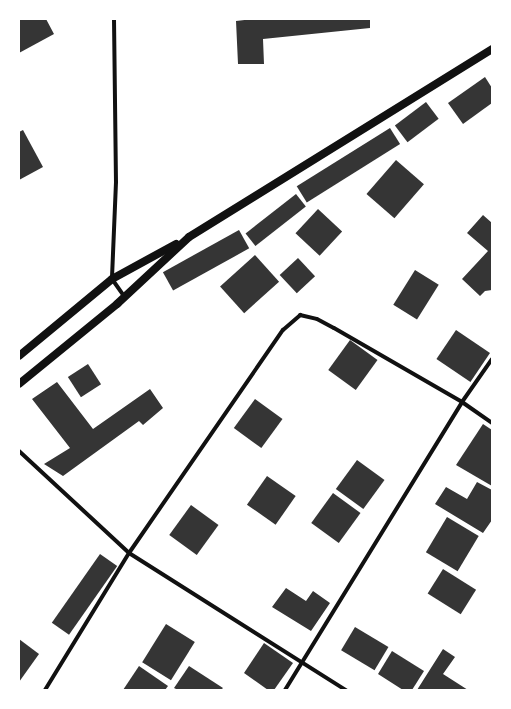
<!DOCTYPE html>
<html>
<head>
<meta charset="utf-8">
<style>
	body { margin:0 }
	#map { position:relative; width:511px; height:709px; overflow:hidden; background:#fff; font-family:Overpass,sans-serif }
	div>[style] { position:absolute }
	[style*='--x'] { left:calc(var(--x)*1px); top:calc(var(--y)*1px); width:calc(var(--w)*1px); rotate:calc(var(--a)*1deg) }
	.building>* { inset:0; background:#353535; transform-origin:0 0 }
	.minor>* { height:4px; margin:-2px; padding:0 2px; transform-origin:2px; border-radius:2px; background:#111 }
	.secondary>* { height:8px; margin:-4px; padding:0 4px; transform-origin:4px; border-radius:4px; background:#111 }
	span { translate:-50% -50%; white-space:nowrap; text-align:center; line-height:1.15; -webkit-text-stroke:3.5px #fff; paint-order:stroke }
	.frame { position:absolute; inset:0; border:20px solid #fff; pointer-events:none }
</style>
</head>
<body>
<div id="map">
	<div class="building">
		<div style="clip-path:polygon(19px 19px,46px 19px,54px 34px,19px 53px)"></div>
		<div style="clip-path:polygon(253px 19px,370px 19px,370px 28px,263px 39px,264px 64px,238px 64px,236px 21px)"></div>
		<div style="clip-path:polygon(485px 77px,492px 88px,492px 103px,463px 124px,448px 103px)"></div>
		<div style="left:426px;top:102px;width:21px;height:39px;rotate:53deg"></div>
		<div style="left:390px;top:128px;width:19px;height:110px;rotate:58deg"></div>
		<div style="clip-path:polygon(23px 130px,43px 167px,19px 180px,19px 132px)"></div>
		<div style="left:396px;top:160px;width:37px;height:45px;rotate:41deg"></div>
		<div style="left:296px;top:194px;width:16px;height:64px;rotate:52deg"></div>
		<div style="left:318px;top:209px;width:33px;height:33px;rotate:43deg"></div>
		<div style="clip-path:polygon(483px 215px,492px 223px,492px 290px,485px 291px,480px 296px,462px 279px,488px 251px,467px 233px)"></div>
		<div style="left:239px;top:230px;width:21px;height:87px;rotate:61deg"></div>
		<div style="left:255px;top:255px;width:36px;height:47px;rotate:48deg"></div>
		<div style="left:298px;top:258px;width:25px;height:25px;rotate:47deg"></div>
		<div style="left:415px;top:270px;width:28px;height:41px;rotate:32deg"></div>
		<div style="left:456px;top:330px;width:41px;height:35px;rotate:34deg"></div>
		<div style="left:350px;top:340px;width:34px;height:37px;rotate:36deg"></div>
		<div style="left:88px;top:364px;width:24px;height:24px;rotate:57deg"></div>
		<div style="clip-path:polygon(57px 382px,93px 429px,150px 389px,163px 408px,143px 425px,139px 421px,63px 476px,44px 464px,70px 448px,32px 399px)"></div>
		<div style="left:255px;top:399px;width:34px;height:36px;rotate:36deg"></div>
		<div style="clip-path:polygon(483px 424px,492px 430px,492px 486px,456px 465px)"></div>
		<div style="left:357px;top:460px;width:34px;height:36px;rotate:36deg"></div>
		<div style="left:267px;top:476px;width:35px;height:35px;rotate:35deg"></div>
		<div style="clip-path:polygon(477px 482px,492px 490px,492px 520px,483px 533px,435px 504px,446px 487px,467px 499px)"></div>
		<div style="left:333px;top:493px;width:34px;height:37px;rotate:36deg"></div>
		<div style="left:191px;top:505px;width:34px;height:37px;rotate:36deg"></div>
		<div style="left:447px;top:517px;width:37px;height:41px;rotate:31deg"></div>
		<div style="left:100px;top:554px;width:21px;height:84px;rotate:35deg"></div>
		<div style="left:443px;top:569px;width:39px;height:29px;rotate:32deg"></div>
		<div style="clip-path:polygon(286px 588px,306px 601px,313px 591px,330px 603px,311px 631px,272px 607px)"></div>
		<div style="left:166px;top:624px;width:34px;height:45px;rotate:32deg"></div>
		<div style="left:355px;top:627px;width:39px;height:27px;rotate:31deg"></div>
		<div style="clip-path:polygon(19px 639px,39px 654px,19px 682px)"></div>
		<div style="clip-path:polygon(264px 643px,293px 663px,274px 690px,268px 690px,244px 673px)"></div>
		<div style="clip-path:polygon(443px 649px,455px 657px,443px 674px,468px 690px,417px 690px)"></div>
		<div style="clip-path:polygon(392px 651px,424px 671px,412px 690px,403px 690px,378px 674px)"></div>
		<div style="clip-path:polygon(139px 666px,168px 686px,165px 690px,123px 690px)"></div>
		<div style="clip-path:polygon(189px 666px,223px 688px,221px 690px,178px 690px,174px 688px)"></div>
	</div>
	<div class="minor">
		<div style="--x:114;--y:19;--w:163;--a:89.3"></div>
		<div style="--x:116;--y:182;--w:97;--a:92.4"></div>
		<div style="--x:112;--y:279;--w:21;--a:55"></div>
		<div style="--x:19;--y:451;--w:150;--a:42.8"></div>
		<div style="--x:129;--y:553;--w:257;--a:32.3"></div>
		<div style="--x:45;--y:690;--w:161;--a:-58.5"></div>
		<div style="--x:129;--y:553;--w:271;--a:-55.4"></div>
		<div style="--x:283;--y:330;--w:23;--a:-41"></div>
		<div style="--x:300;--y:315;--w:17;--a:13"></div>
		<div style="--x:317;--y:319;--w:19;--a:28"></div>
		<div style="--x:334;--y:328;--w:148;--a:30"></div>
		<div style="--x:462;--y:402;--w:37;--a:35"></div>
		<div style="--x:285;--y:690;--w:338;--a:-58.4"></div>
		<div style="--x:462;--y:402;--w:52;--a:-55.1"></div>
	</div>
	<div class="secondary">
		<div style="--x:19;--y:356;--w:121;--a:-39.6"></div>
		<div style="--x:112;--y:279;--w:73;--a:-28.7"></div>
		<div style="--x:19;--y:384;--w:127;--a:-39.2"></div>
		<div style="--x:117;--y:304;--w:98;--a:-42.9"></div>
		<div style="--x:189;--y:237;--w:357;--a:-31.8"></div>
	</div>
	<div class="frame"></div>
</div>
</body>
</html>
